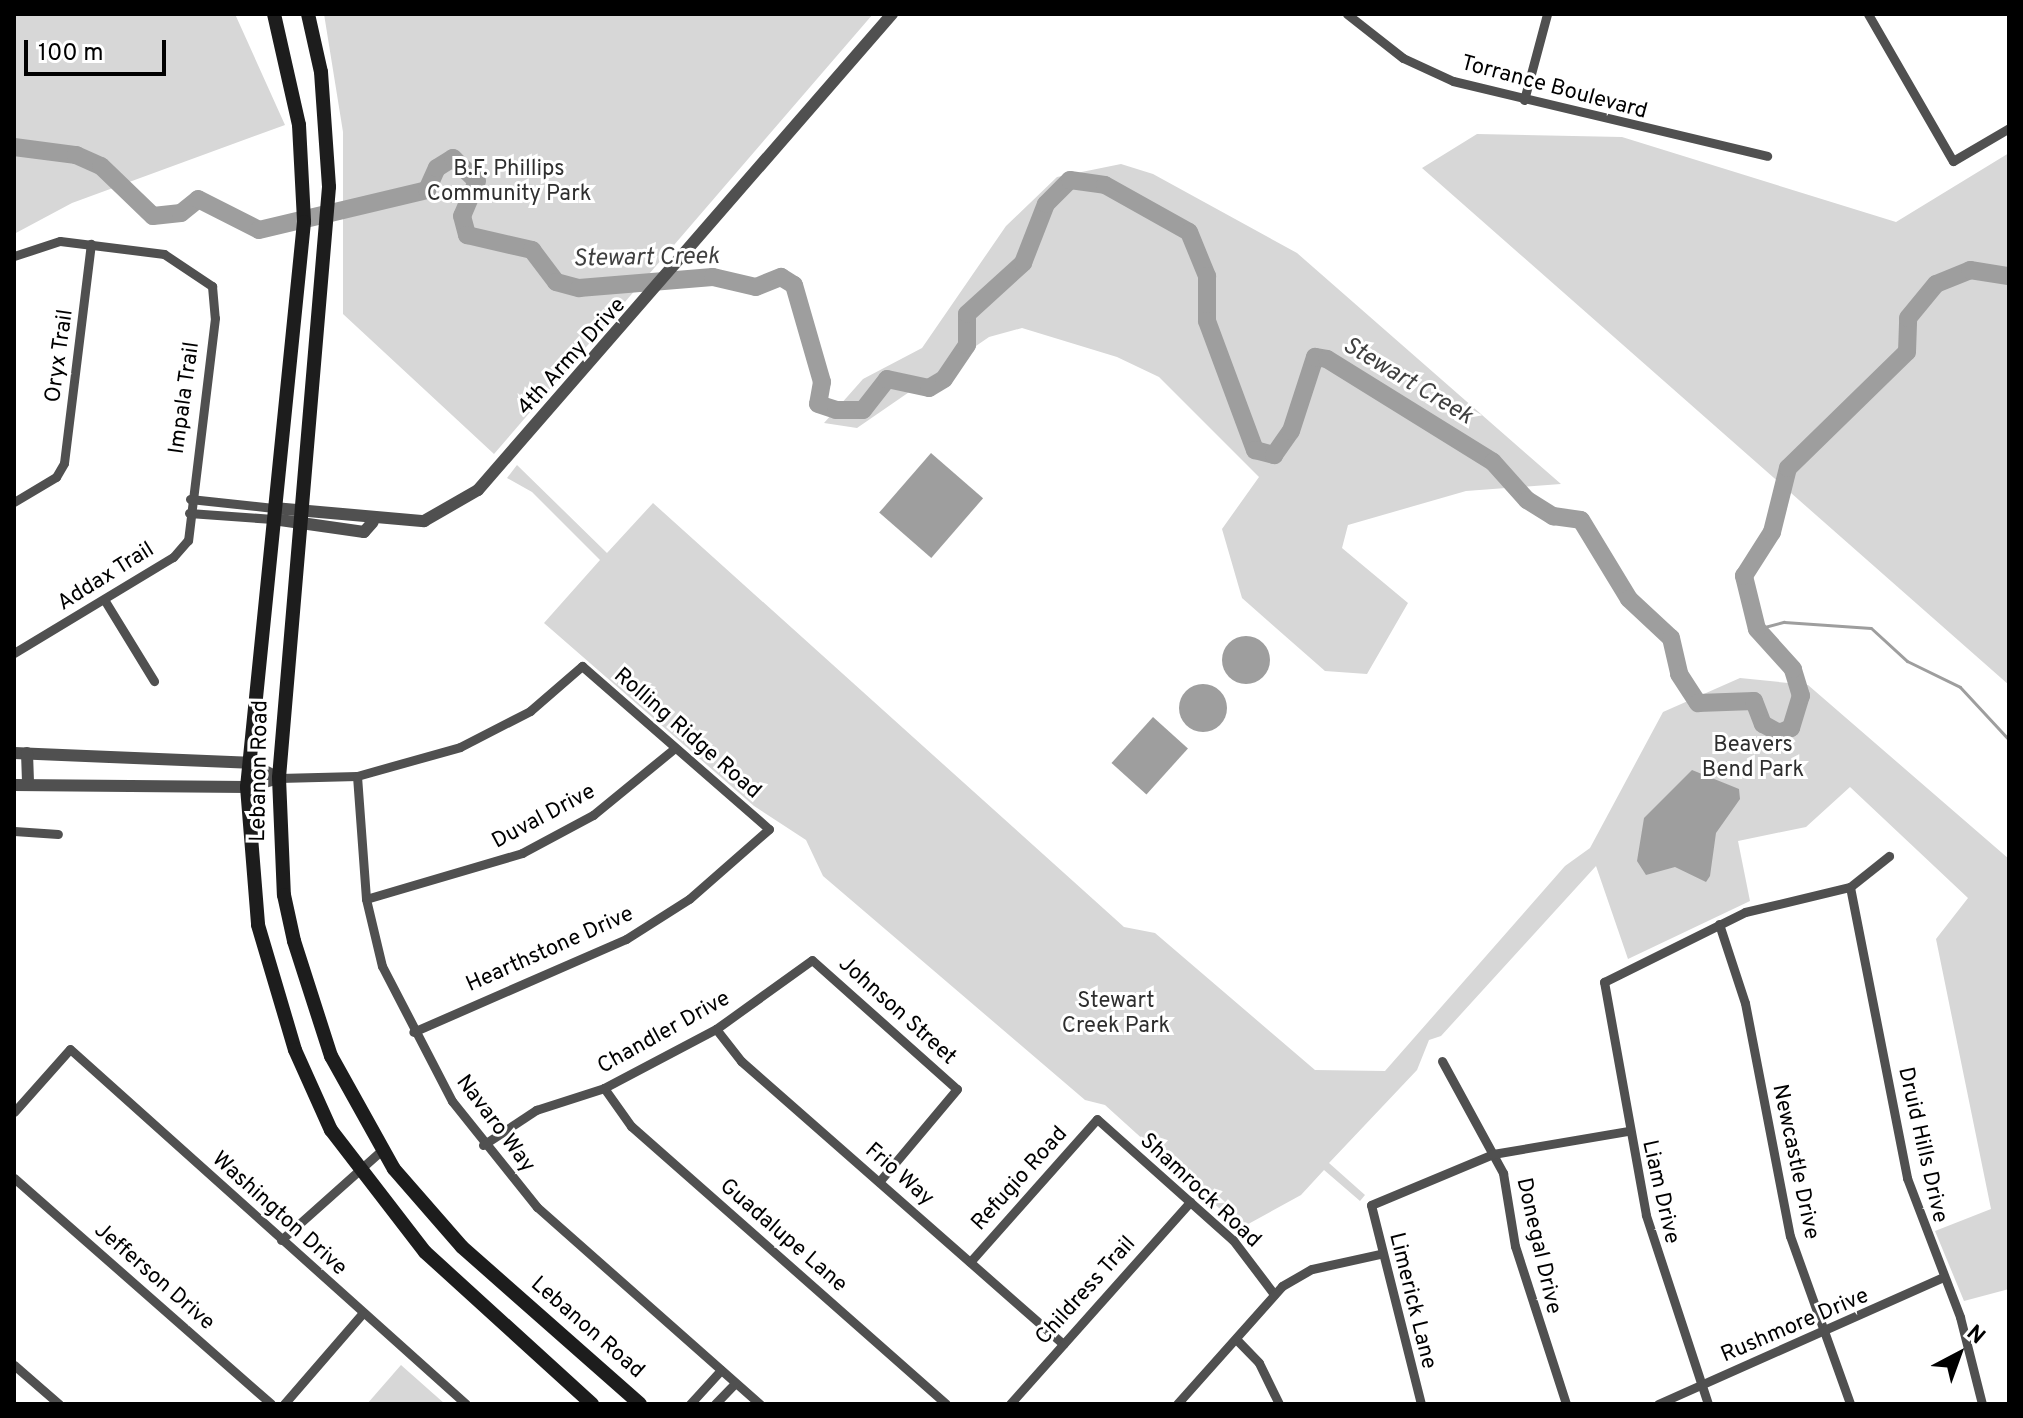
<!DOCTYPE html>
<html>
<head>
<meta charset="utf-8">
<style>
	body { margin:0 }
	#map { position:relative; width:2023px; height:1418px; overflow:hidden; background:#fff; font-family:Overpass,sans-serif }
	div>[style] { position:absolute }
	[style*='--x'] { left:calc(var(--x)*1px); top:calc(var(--y)*1px); width:calc(var(--w)*1px); rotate:calc(var(--a)*1deg) }
	.green>* { inset:0; background:#d7d7d7 }
	.water>* { inset:0; background:#9e9e9e; transform-origin:0 0 }
	.round { border-radius:50% }
	.stream>* { height:3px; margin:-1.5px; padding:0 1.5px; transform-origin:1.5px; border-radius:1.5px; background:#9e9e9e }
	.river>* { height:18px; margin:-9px; padding:0 9px; transform-origin:9px; border-radius:9px; background:#9e9e9e }
	.minor>* { height:9px; margin:-4.5px; padding:0 4.5px; transform-origin:4.5px; border-radius:4.5px; background:#505050 }
	.tertiary>* { height:12px; margin:-6px; padding:0 6px; transform-origin:6px; border-radius:6px; background:#505050 }
	.secondary>* { height:14px; margin:-7px; padding:0 7px; transform-origin:7px; border-radius:7px; background:#1d1d1d }
	span { translate:-50% -50%; white-space:nowrap; text-align:center; line-height:1.15; -webkit-text-stroke:6px #fff; paint-order:stroke }
	.street-label { font-size:22px; color:#000 }
	.park-label { font-size:22px; color:#2e2e2e }
	.water-label { font-size:24px; color:#3f3f3f; font-style:italic }
	.frame { position:absolute; inset:0; border:16px solid #000; pointer-events:none }
	.north { position:absolute; left:1919px; top:1314px; width:80px; height:80px; -webkit-text-stroke:6px #fff; paint-order:stroke; rotate:41deg; font-size:22px; font-weight:700; line-height:32px; text-align:center; color:#000 }
	.north::after { content:''; display:block; margin:auto; width:28px; height:36px; background:#000; clip-path:polygon(50% 0,100% 100%,50% 72%,0 100%) }
	.scale { position:absolute; left:24px; top:40px; width:142px; height:36px; box-sizing:border-box; border:4px solid #000; border-top:0; padding-left:10px; font-size:24px; line-height:28px; white-space:nowrap; color:#000; -webkit-text-stroke:6px #fff; paint-order:stroke }
</style>
</head>
<body>
<div id="map">
	<div class="green">
		<div style="clip-path:polygon(14px 14px,235px 14px,285px 125px,72px 203px,14px 234px)"></div>
		<div style="clip-path:polygon(324px 14px,873px 14px,494px 454px,343px 314px,343px 132px)"></div>
		<div style="clip-path:polygon(1477px 134px,1622px 137px,1896px 222px,2009px 153px,2009px 685px,1422px 168px)"></div>
		<div style="clip-path:polygon(1121px 164px,1153px 174px,1297px 253px,1561px 484px,1466px 491px,1348px 525px,1342px 548px,1408px 603px,1367px 674px,1325px 671px,1242px 598px,1222px 529px,1259px 477px,1159px 377px,1117px 357px,1022px 328px,989px 337px,857px 428px,824px 423px,863px 379px,922px 348px,1006px 226px,1057px 177px)"></div>
		<div style="clip-path:polygon(517px 465px,607px 553px,653px 503px,1124px 927px,1155px 933px,1315px 1070px,1385px 1071px,1565px 866px,1590px 848px,1663px 712px,1740px 678px,1808px 685px,2009px 859px,2009px 1289px,1964px 1301px,1935px 1231px,1991px 1209px,1936px 939px,1968px 898px,1850px 787px,1806px 827px,1738px 841px,1750px 901px,1628px 959px,1596px 866px,1441px 1036px,1429px 1040px,1417px 1070px,1329px 1163px,1365px 1195px,1360px 1201px,1324px 1170px,1301px 1195px,1241px 1228px,1105px 1105px,1085px 1100px,823px 876px,806px 840px,754px 806px,544px 623px,600px 560px,532px 492px,507px 478px)"></div>
		<div style="clip-path:polygon(401px 1365px,445px 1404px,367px 1404px)"></div>
	</div>
	<div class="water">
		<div style="left:931px;top:453px;width:69px;height:79px;rotate:41deg"></div>
		<div class="round" style="left:1222px;top:636px;width:48px;height:48px"></div>
		<div class="round" style="left:1179px;top:684px;width:48px;height:48px"></div>
		<div style="left:1153px;top:717px;width:47px;height:62px;rotate:42deg"></div>
		<div style="clip-path:polygon(1692px 770px,1739px 789px,1740px 799px,1716px 833px,1710px 876px,1706px 882px,1675px 867px,1646px 875px,1637px 861px,1644px 818px)"></div>
	</div>
	<div class="stream">
		<div style="--x:1757;--y:629;--w:28;--a:-15"></div>
		<div style="--x:1784;--y:622;--w:87;--a:3.9"></div>
		<div style="--x:1871;--y:628;--w:49;--a:42.5"></div>
		<div style="--x:1907;--y:661;--w:59;--a:26.1"></div>
		<div style="--x:1960;--y:687;--w:72;--a:47.2"></div>
	</div>
	<div class="river">
		<div style="--x:14;--y:147;--w:63;--a:7.4"></div>
		<div style="--x:76;--y:155;--w:27;--a:24"></div>
		<div style="--x:101;--y:166;--w:72;--a:43.9"></div>
		<div style="--x:153;--y:216;--w:28;--a:-6"></div>
		<div style="--x:181;--y:213;--w:22;--a:-39"></div>
		<div style="--x:198;--y:199;--w:68;--a:26.9"></div>
		<div style="--x:259;--y:230;--w:173;--a:-13.4"></div>
		<div style="--x:427;--y:190;--w:24;--a:-66"></div>
		<div style="--x:437;--y:168;--w:19;--a:-32"></div>
		<div style="--x:453;--y:158;--w:33;--a:44"></div>
		<div style="--x:477;--y:181;--w:38;--a:113"></div>
		<div style="--x:462;--y:216;--w:20;--a:75"></div>
		<div style="--x:467;--y:235;--w:67;--a:13"></div>
		<div style="--x:532;--y:250;--w:40;--a:53"></div>
		<div style="--x:556;--y:282;--w:24;--a:15"></div>
		<div style="--x:579;--y:288;--w:134;--a:-4.7"></div>
		<div style="--x:713;--y:277;--w:44;--a:13.1"></div>
		<div style="--x:756;--y:287;--w:27;--a:-22"></div>
		<div style="--x:781;--y:277;--w:15;--a:32"></div>
		<div style="--x:794;--y:285;--w:101;--a:73.9"></div>
		<div style="--x:822;--y:382;--w:22;--a:100"></div>
		<div style="--x:818;--y:404;--w:19;--a:18"></div>
		<div style="--x:836;--y:410;--w:27;--a:0"></div>
		<div style="--x:863;--y:410;--w:39;--a:-52"></div>
		<div style="--x:887;--y:379;--w:43;--a:12.1"></div>
		<div style="--x:929;--y:388;--w:17;--a:-31"></div>
		<div style="--x:944;--y:379;--w:41;--a:-55.9"></div>
		<div style="--x:967;--y:345;--w:31;--a:-90"></div>
		<div style="--x:967;--y:314;--w:76;--a:-42.3"></div>
		<div style="--x:1023;--y:263;--w:63;--a:-68.7"></div>
		<div style="--x:1046;--y:204;--w:34;--a:-45"></div>
		<div style="--x:1070;--y:180;--w:35;--a:8"></div>
		<div style="--x:1105;--y:185;--w:96;--a:29.2"></div>
		<div style="--x:1189;--y:232;--w:48;--a:67.8"></div>
		<div style="--x:1207;--y:276;--w:45;--a:90"></div>
		<div style="--x:1207;--y:321;--w:138;--a:69.6"></div>
		<div style="--x:1255;--y:450;--w:20;--a:15"></div>
		<div style="--x:1274;--y:455;--w:29;--a:-55"></div>
		<div style="--x:1291;--y:431;--w:78;--a:-72"></div>
		<div style="--x:1315;--y:357;--w:12;--a:9"></div>
		<div style="--x:1327;--y:359;--w:195;--a:31.8"></div>
		<div style="--x:1493;--y:462;--w:51;--a:48.2"></div>
		<div style="--x:1527;--y:500;--w:31;--a:32"></div>
		<div style="--x:1553;--y:516;--w:28;--a:8"></div>
		<div style="--x:1581;--y:520;--w:92;--a:58.7"></div>
		<div style="--x:1629;--y:599;--w:57;--a:42.9"></div>
		<div style="--x:1671;--y:638;--w:37;--a:77"></div>
		<div style="--x:1679;--y:674;--w:35;--a:57"></div>
		<div style="--x:1698;--y:703;--w:56;--a:-2"></div>
		<div style="--x:1754;--y:701;--w:25;--a:69"></div>
		<div style="--x:1763;--y:724;--w:18;--a:29"></div>
		<div style="--x:1779;--y:733;--w:13;--a:-23"></div>
		<div style="--x:1791;--y:728;--w:34;--a:-73"></div>
		<div style="--x:1801;--y:696;--w:28;--a:-107"></div>
		<div style="--x:1793;--y:669;--w:54;--a:-132"></div>
		<div style="--x:1757;--y:629;--w:55;--a:-103.8"></div>
		<div style="--x:1744;--y:576;--w:52;--a:-57.5"></div>
		<div style="--x:1772;--y:532;--w:66;--a:-76"></div>
		<div style="--x:1788;--y:468;--w:166;--a:-44.3"></div>
		<div style="--x:1907;--y:352;--w:34;--a:-88"></div>
		<div style="--x:1908;--y:318;--w:44;--a:-50.5"></div>
		<div style="--x:1936;--y:284;--w:37;--a:-22"></div>
		<div style="--x:1970;--y:270;--w:39;--a:9"></div>
	</div>
	<div class="minor">
		<div style="--x:1347;--y:14;--w:71;--a:38.2"></div>
		<div style="--x:1403;--y:58;--w:55;--a:24.7"></div>
		<div style="--x:1453;--y:81;--w:323;--a:13.4"></div>
		<div style="--x:1868;--y:14;--w:170;--a:60"></div>
		<div style="--x:1953;--y:161;--w:65;--a:-30.5"></div>
		<div style="--x:1524;--y:100;--w:89;--a:-75"></div>
		<div style="--x:14;--y:256;--w:48;--a:-18.1"></div>
		<div style="--x:60;--y:241;--w:105;--a:7.1"></div>
		<div style="--x:164;--y:254;--w:58;--a:33.7"></div>
		<div style="--x:212;--y:286;--w:32;--a:85"></div>
		<div style="--x:215;--y:318;--w:224;--a:96.9"></div>
		<div style="--x:188;--y:540;--w:23;--a:131"></div>
		<div style="--x:173;--y:557;--w:186;--a:148.9"></div>
		<div style="--x:190;--y:499;--w:84;--a:6.1"></div>
		<div style="--x:14;--y:502;--w:49;--a:-30.8"></div>
		<div style="--x:56;--y:477;--w:16;--a:-60"></div>
		<div style="--x:64;--y:463;--w:221;--a:-83"></div>
		<div style="--x:189;--y:513;--w:84;--a:4.1"></div>
		<div style="--x:105;--y:601;--w:94;--a:58.5"></div>
		<div style="--x:357;--y:776;--w:123;--a:85.8"></div>
		<div style="--x:366;--y:899;--w:69;--a:76.6"></div>
		<div style="--x:382;--y:966;--w:152;--a:62.6"></div>
		<div style="--x:452;--y:1101;--w:136;--a:51.3"></div>
		<div style="--x:537;--y:1207;--w:298;--a:41.5"></div>
		<div style="--x:279;--y:778;--w:78;--a:-1.5"></div>
		<div style="--x:357;--y:776;--w:107;--a:-15.7"></div>
		<div style="--x:460;--y:747;--w:79;--a:-27.2"></div>
		<div style="--x:530;--y:711;--w:69;--a:-40.9"></div>
		<div style="--x:582;--y:666;--w:248;--a:41.1"></div>
		<div style="--x:769;--y:829;--w:106;--a:138.8"></div>
		<div style="--x:689;--y:899;--w:75;--a:147.6"></div>
		<div style="--x:626;--y:939;--w:232;--a:156.4"></div>
		<div style="--x:14;--y:831;--w:44;--a:3.9"></div>
		<div style="--x:1850;--y:887;--w:297;--a:78.9"></div>
		<div style="--x:1907;--y:1178;--w:149;--a:69.1"></div>
		<div style="--x:1960;--y:1317;--w:90;--a:75.8"></div>
		<div style="--x:366;--y:899;--w:163;--a:-16.4"></div>
		<div style="--x:522;--y:853;--w:81;--a:-28.2"></div>
		<div style="--x:593;--y:815;--w:106;--a:-39.3"></div>
		<div style="--x:1719;--y:924;--w:83;--a:71.8"></div>
		<div style="--x:1745;--y:1003;--w:237;--a:79.1"></div>
		<div style="--x:1790;--y:1236;--w:178;--a:70.3"></div>
		<div style="--x:716;--y:1029;--w:41;--a:52"></div>
		<div style="--x:741;--y:1061;--w:429;--a:41.3"></div>
		<div style="--x:1442;--y:1061;--w:128;--a:61.4"></div>
		<div style="--x:1503;--y:1173;--w:74;--a:80.7"></div>
		<div style="--x:1515;--y:1246;--w:166;--a:72.1"></div>
		<div style="--x:604;--y:1088;--w:47;--a:54.6"></div>
		<div style="--x:631;--y:1126;--w:420;--a:41.4"></div>
		<div style="--x:14;--y:1112;--w:84;--a:-48.4"></div>
		<div style="--x:70;--y:1049;--w:532;--a:41.88"></div>
		<div style="--x:483;--y:1145;--w:64;--a:-33.4"></div>
		<div style="--x:536;--y:1110;--w:71;--a:-17.9"></div>
		<div style="--x:604;--y:1088;--w:127;--a:-27.8"></div>
		<div style="--x:716;--y:1029;--w:118;--a:-35.7"></div>
		<div style="--x:812;--y:960;--w:194;--a:41.7"></div>
		<div style="--x:957;--y:1089;--w:121;--a:130"></div>
		<div style="--x:14;--y:1178;--w:342;--a:41.3"></div>
		<div style="--x:281;--y:1240;--w:135;--a:-41.7"></div>
		<div style="--x:970;--y:1262;--w:191;--a:-48.4"></div>
		<div style="--x:1097;--y:1119;--w:182;--a:41.7"></div>
		<div style="--x:1233;--y:1240;--w:68;--a:52.8"></div>
		<div style="--x:1236;--y:1339;--w:33;--a:46"></div>
		<div style="--x:1259;--y:1363;--w:46;--a:64"></div>
		<div style="--x:14;--y:1365;--w:60;--a:40.9"></div>
		<div style="--x:284;--y:1404;--w:119;--a:-49.1"></div>
		<div style="--x:690;--y:1404;--w:46;--a:-47.6"></div>
		<div style="--x:715;--y:1404;--w:29;--a:-46"></div>
		<div style="--x:1010;--y:1404;--w:271;--a:-48.3"></div>
		<div style="--x:1177;--y:1404;--w:158;--a:-48.3"></div>
		<div style="--x:1282;--y:1286;--w:34;--a:-30"></div>
		<div style="--x:1312;--y:1269;--w:70;--a:-12.4"></div>
		<div style="--x:1421;--y:1404;--w:205;--a:-104.1"></div>
		<div style="--x:1371;--y:1205;--w:132;--a:-22.7"></div>
		<div style="--x:1493;--y:1154;--w:136;--a:-9.7"></div>
		<div style="--x:1658;--y:1404;--w:312;--a:-24"></div>
		<div style="--x:1708;--y:1404;--w:199;--a:-108.2"></div>
		<div style="--x:1646;--y:1215;--w:237;--a:-100.2"></div>
		<div style="--x:1604;--y:982;--w:157;--a:-26.4"></div>
		<div style="--x:1745;--y:912;--w:108;--a:-13.4"></div>
		<div style="--x:1850;--y:887;--w:50;--a:-38.5"></div>
	</div>
	<div class="tertiary">
		<div style="--x:274;--y:508;--w:151;--a:5"></div>
		<div style="--x:424;--y:521;--w:62;--a:-29.9"></div>
		<div style="--x:478;--y:490;--w:631;--a:-48.98"></div>
		<div style="--x:273;--y:519;--w:92;--a:8.1"></div>
		<div style="--x:364;--y:532;--w:13;--a:-48"></div>
		<div style="--x:14;--y:753;--w:235;--a:2.4"></div>
		<div style="--x:249;--y:763;--w:34;--a:27"></div>
		<div style="--x:27;--y:753;--w:31;--a:88"></div>
		<div style="--x:14;--y:785;--w:233;--a:0.5"></div>
		<div style="--x:247;--y:787;--w:33;--a:-16"></div>
	</div>
	<div class="secondary">
		<div style="--x:274;--y:14;--w:114;--a:77.3"></div>
		<div style="--x:299;--y:125;--w:97;--a:87"></div>
		<div style="--x:304;--y:222;--w:568;--a:95.76"></div>
		<div style="--x:247;--y:787;--w:138;--a:85.4"></div>
		<div style="--x:258;--y:925;--w:130;--a:73.5"></div>
		<div style="--x:295;--y:1050;--w:88;--a:65.8"></div>
		<div style="--x:331;--y:1130;--w:154;--a:52.4"></div>
		<div style="--x:425;--y:1252;--w:226;--a:42.3"></div>
		<div style="--x:308;--y:14;--w:59;--a:77.4"></div>
		<div style="--x:321;--y:72;--w:115;--a:86"></div>
		<div style="--x:329;--y:187;--w:593;--a:94.84"></div>
		<div style="--x:279;--y:778;--w:117;--a:87.6"></div>
		<div style="--x:284;--y:895;--w:47;--a:77.7"></div>
		<div style="--x:294;--y:941;--w:121;--a:72.2"></div>
		<div style="--x:331;--y:1056;--w:129;--a:60.9"></div>
		<div style="--x:394;--y:1169;--w:103;--a:48.9"></div>
		<div style="--x:462;--y:1247;--w:237;--a:41.4"></div>
	</div>
	<div class="street-label">
		<span style="left:1554px;top:88px;rotate:15deg">Torrance Boulevard</span>
		<span style="left:60px;top:356px;rotate:-82deg">Oryx Trail</span>
		<span style="left:572px;top:357px;rotate:-48deg">4th Army Drive</span>
		<span style="left:185px;top:398px;rotate:-82deg">Impala Trail</span>
		<span style="left:106px;top:577px;rotate:-32deg">Addax Trail</span>
		<span style="left:687px;top:734px;rotate:41deg">Rolling Ridge Road</span>
		<span style="left:260px;top:771px;rotate:-89deg">Lebanon Road</span>
		<span style="left:544px;top:817px;rotate:-28deg">Duval Drive</span>
		<span style="left:550px;top:950px;rotate:-24deg">Hearthstone Drive</span>
		<span style="left:897px;top:1011px;rotate:42deg">Johnson Street</span>
		<span style="left:664px;top:1033px;rotate:-29deg">Chandler Drive</span>
		<span style="left:495px;top:1124px;rotate:53deg">Navaro Way</span>
		<span style="left:1922px;top:1145px;rotate:77deg">Druid Hills Drive</span>
		<span style="left:1795px;top:1162px;rotate:78deg">Newcastle Drive</span>
		<span style="left:899px;top:1175px;rotate:41deg">Frio Way</span>
		<span style="left:1020px;top:1179px;rotate:-48deg">Refugio Road</span>
		<span style="left:1200px;top:1191px;rotate:43deg">Shamrock Road</span>
		<span style="left:1660px;top:1192px;rotate:77deg">Liam Drive</span>
		<span style="left:279px;top:1214px;rotate:42deg">Washington Drive</span>
		<span style="left:783px;top:1236px;rotate:41deg">Guadalupe Lane</span>
		<span style="left:1538px;top:1246px;rotate:77deg">Donegal Drive</span>
		<span style="left:154px;top:1277px;rotate:41deg">Jefferson Drive</span>
		<span style="left:1086px;top:1291px;rotate:-48deg">Childress Trail</span>
		<span style="left:1412px;top:1301px;rotate:76deg">Limerick Lane</span>
		<span style="left:1795px;top:1326px;rotate:-23deg">Rushmore Drive</span>
		<span style="left:587px;top:1328px;rotate:41deg">Lebanon Road</span>
	</div>
	<div class="park-label">
		<span style="left:509px;top:182px">B.F. Phillips<br>Community Park</span>
		<span style="left:1753px;top:758px">Beavers<br>Bend Park</span>
		<span style="left:1116px;top:1014px">Stewart<br>Creek Park</span>
	</div>
	<div class="water-label">
		<span style="left:646px;top:259px;rotate:-1deg">Stewart Creek</span>
		<span style="left:1407px;top:382px;rotate:31deg">Stewart Creek</span>
	</div>
	<div class="frame"></div>
	<div class="north">N</div>
	<div class="scale">100 m</div>
</div>
</body>
</html>
